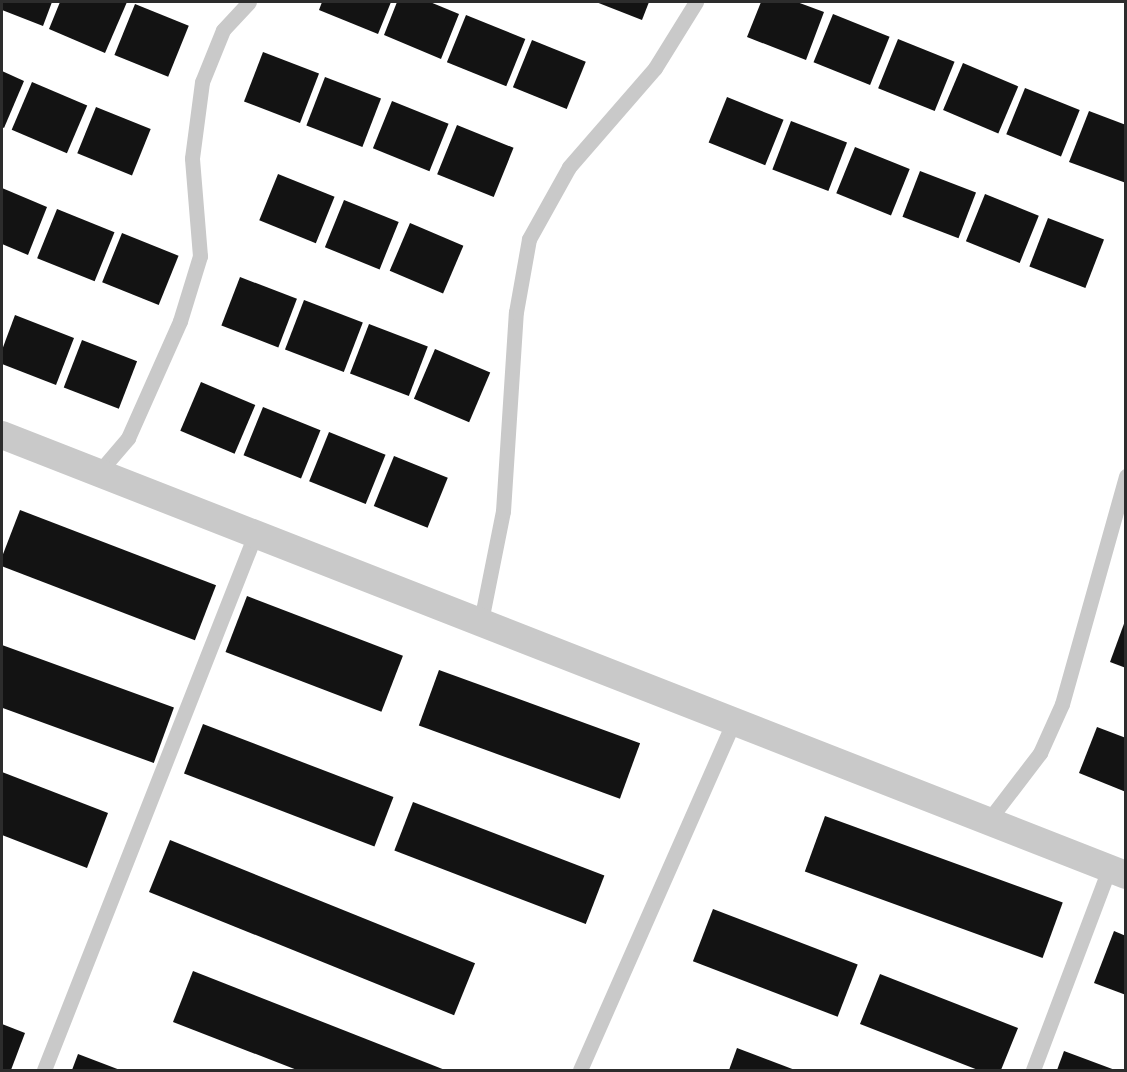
<!DOCTYPE html>
<html>
<head>
<meta charset="utf-8">
<style>
	body { margin:0 }
	#map { position:relative; width:1127px; height:1072px; overflow:hidden; background:#fff; font-family:"PT Sans Narrow",sans-serif }
	div>[style] { position:absolute }
	[style*='--x'] { left:calc(var(--x)*1px); top:calc(var(--y)*1px); width:calc(var(--w)*1px); rotate:calc(var(--a)*1deg) }
	.building>* { inset:0; background:#131313; transform-origin:0 0 }
	.lane>* { height:15px; margin:-7.5px; padding:0 7.5px; transform-origin:7.5px; border-radius:7.5px; background:#c9c9c9 }
	.street>* { height:28px; margin:-14px; padding:0 14px; transform-origin:14px; border-radius:14px; background:#c9c9c9 }
	span { translate:-50% -50%; white-space:nowrap; text-align:center; line-height:1.15; -webkit-text-stroke:6px #fff; paint-order:stroke }
	.frame { position:absolute; inset:0; border:3px solid #2c2c2c; pointer-events:none }
</style>
</head>
<body>
<div id="map">
	<div class="building">
		<div style="clip-path:polygon(2px 2px,52px 2px,43px 26px,2px 10px)"></div>
		<div style="clip-path:polygon(60px 2px,127px 2px,105px 53px,49px 29px)"></div>
		<div style="clip-path:polygon(322px 2px,391px 2px,378px 34px,319px 10px)"></div>
		<div style="clip-path:polygon(397px 2px,430px 2px,459px 14px,441px 59px,384px 35px)"></div>
		<div style="clip-path:polygon(596px 2px,649px 2px,642px 20px)"></div>
		<div style="clip-path:polygon(761px 2px,797px 2px,824px 12px,806px 60px,747px 37px)"></div>
		<div style="left:135px;top:4px;width:58px;height:55px;rotate:22deg"></div>
		<div style="left:833px;top:14px;width:61px;height:52px;rotate:22deg"></div>
		<div style="left:466px;top:15px;width:64px;height:51px;rotate:22deg"></div>
		<div style="left:898px;top:39px;width:61px;height:53px;rotate:22deg"></div>
		<div style="left:532px;top:40px;width:58px;height:51px;rotate:22deg"></div>
		<div style="left:263px;top:52px;width:60px;height:53px;rotate:21deg"></div>
		<div style="left:963px;top:63px;width:60px;height:51px;rotate:23deg"></div>
		<div style="clip-path:polygon(2px 71px,24px 81px,4px 128px,2px 127px)"></div>
		<div style="left:325px;top:77px;width:60px;height:52px;rotate:21deg"></div>
		<div style="left:32px;top:82px;width:60px;height:52px;rotate:23deg"></div>
		<div style="left:1025px;top:88px;width:59px;height:50px;rotate:22deg"></div>
		<div style="left:727px;top:97px;width:61px;height:49px;rotate:22deg"></div>
		<div style="left:392px;top:101px;width:61px;height:51px;rotate:22deg"></div>
		<div style="left:96px;top:107px;width:59px;height:50px;rotate:22deg"></div>
		<div style="clip-path:polygon(1089px 111px,1126px 125px,1126px 183px,1069px 162px)"></div>
		<div style="left:791px;top:121px;width:60px;height:52px;rotate:21deg"></div>
		<div style="left:457px;top:125px;width:61px;height:53px;rotate:22deg"></div>
		<div style="left:855px;top:147px;width:59px;height:50px;rotate:22deg"></div>
		<div style="left:920px;top:171px;width:60px;height:49px;rotate:21deg"></div>
		<div style="left:278px;top:174px;width:61px;height:50px;rotate:22deg"></div>
		<div style="clip-path:polygon(2px 188px,47px 207px,28px 255px,2px 244px)"></div>
		<div style="left:985px;top:194px;width:58px;height:51px;rotate:22deg"></div>
		<div style="left:344px;top:200px;width:59px;height:51px;rotate:22deg"></div>
		<div style="left:57px;top:209px;width:62px;height:53px;rotate:22deg"></div>
		<div style="left:1048px;top:218px;width:60px;height:52px;rotate:21deg"></div>
		<div style="left:410px;top:223px;width:58px;height:52px;rotate:23deg"></div>
		<div style="left:122px;top:233px;width:61px;height:53px;rotate:22deg"></div>
		<div style="left:240px;top:277px;width:61px;height:52px;rotate:21deg"></div>
		<div style="left:304px;top:300px;width:63px;height:53px;rotate:21deg"></div>
		<div style="clip-path:polygon(15px 315px,74px 338px,56px 385px,2px 364px,2px 350px)"></div>
		<div style="left:369px;top:324px;width:63px;height:53px;rotate:21deg"></div>
		<div style="left:82px;top:340px;width:59px;height:51px;rotate:21deg"></div>
		<div style="left:435px;top:349px;width:60px;height:54px;rotate:23deg"></div>
		<div style="left:201px;top:382px;width:59px;height:53px;rotate:23deg"></div>
		<div style="left:263px;top:407px;width:62px;height:52px;rotate:22deg"></div>
		<div style="left:329px;top:432px;width:61px;height:53px;rotate:22deg"></div>
		<div style="left:394px;top:456px;width:58px;height:54px;rotate:22deg"></div>
		<div style="left:20px;top:510px;width:210px;height:59px;rotate:21deg"></div>
		<div style="left:247px;top:596px;width:167px;height:60px;rotate:21deg"></div>
		<div style="clip-path:polygon(1125px 621px,1126px 621px,1126px 668px,1110px 662px)"></div>
		<div style="left:2px;top:645px;width:183px;height:59px;rotate:20deg"></div>
		<div style="left:439px;top:670px;width:214px;height:59px;rotate:20deg"></div>
		<div style="left:203px;top:724px;width:204px;height:53px;rotate:21deg"></div>
		<div style="clip-path:polygon(1097px 727px,1126px 738px,1126px 792px,1079px 773px)"></div>
		<div style="clip-path:polygon(2px 772px,108px 813px,87px 868px,2px 835px)"></div>
		<div style="left:413px;top:802px;width:205px;height:52px;rotate:21deg"></div>
		<div style="left:825px;top:816px;width:253px;height:59px;rotate:20deg"></div>
		<div style="left:170px;top:840px;width:329px;height:56px;rotate:22deg"></div>
		<div style="left:713px;top:909px;width:155px;height:56px;rotate:21deg"></div>
		<div style="clip-path:polygon(1114px 931px,1126px 936px,1126px 995px,1094px 983px)"></div>
		<div style="clip-path:polygon(193px 971px,445px 1070px,297px 1070px,173px 1022px)"></div>
		<div style="clip-path:polygon(880px 974px,1018px 1028px,1001px 1070px,978px 1070px,860px 1024px)"></div>
		<div style="clip-path:polygon(2px 1024px,25px 1033px,11px 1070px,2px 1070px)"></div>
		<div style="clip-path:polygon(737px 1048px,795px 1070px,729px 1070px)"></div>
		<div style="clip-path:polygon(1064px 1051px,1115px 1070px,1057px 1070px)"></div>
		<div style="clip-path:polygon(78px 1054px,120px 1070px,72px 1070px)"></div>
	</div>
	<div class="lane">
		<div style="--x:99;--y:472;--w:45;--a:-49.5"></div>
		<div style="--x:128;--y:438;--w:128;--a:-66"></div>
		<div style="--x:180;--y:321;--w:68;--a:-72.9"></div>
		<div style="--x:200;--y:256;--w:98;--a:-94.7"></div>
		<div style="--x:192;--y:158;--w:77;--a:-82.5"></div>
		<div style="--x:202;--y:82;--w:56;--a:-68"></div>
		<div style="--x:223;--y:30;--w:38;--a:-47"></div>
		<div style="--x:481;--y:621;--w:112;--a:-78.7"></div>
		<div style="--x:503;--y:511;--w:199;--a:-86.3"></div>
		<div style="--x:516;--y:312;--w:74;--a:-79.9"></div>
		<div style="--x:529;--y:239;--w:82;--a:-60.9"></div>
		<div style="--x:569;--y:167;--w:131;--a:-49"></div>
		<div style="--x:655;--y:68;--w:78;--a:-58.2"></div>
		<div style="--x:988;--y:821;--w:86;--a:-52.6"></div>
		<div style="--x:1040;--y:753;--w:54;--a:-65.8"></div>
		<div style="--x:1062;--y:704;--w:237;--a:-74.3"></div>
		<div style="--x:44;--y:1070;--w:578;--a:-68.49"></div>
		<div style="--x:580;--y:1070;--w:381;--a:-66.2"></div>
		<div style="--x:1033;--y:1070;--w:215;--a:-69.3"></div>
	</div>
	<div class="street">
		<div style="--x:2;--y:435;--w:1207;--a:21.38"></div>
	</div>
	<div class="frame"></div>
</div>
</body>
</html>
